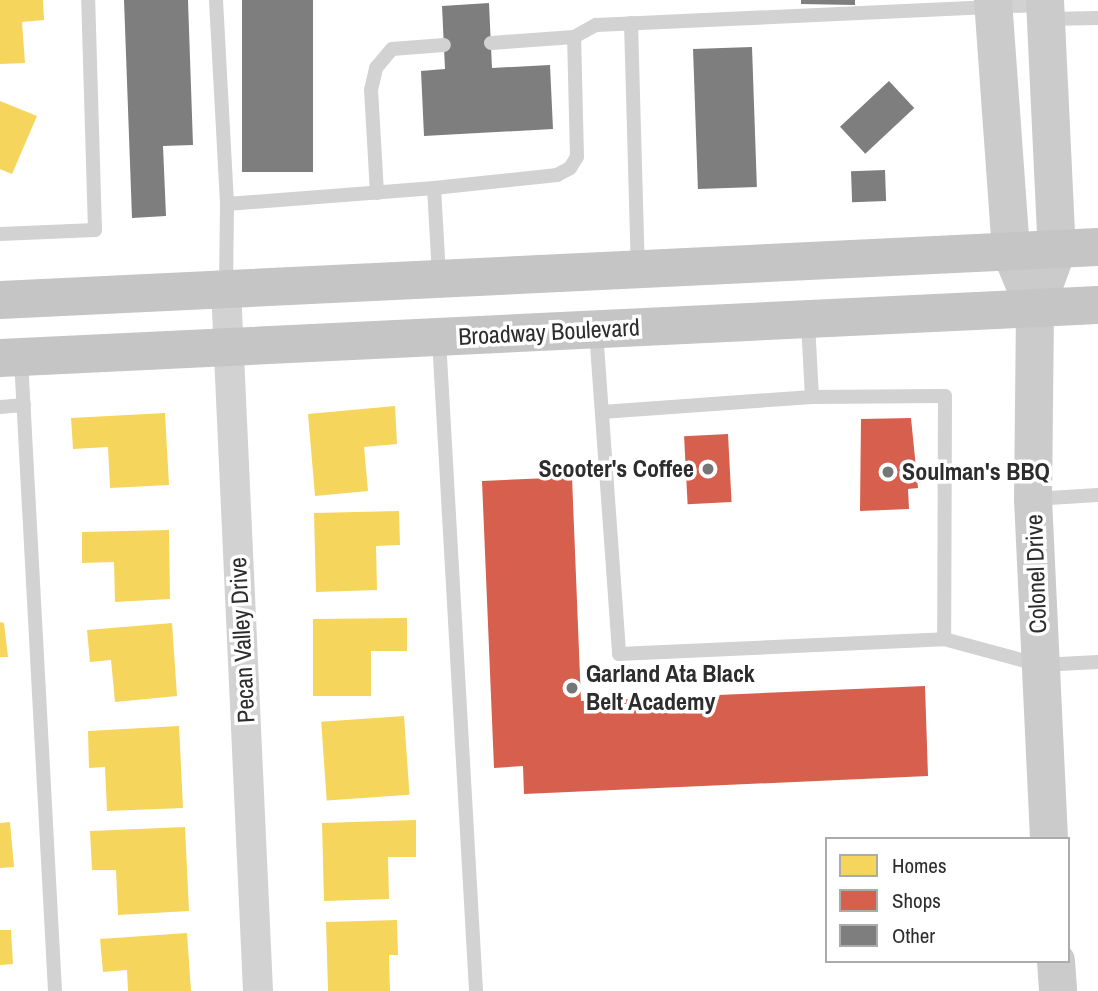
<!DOCTYPE html>
<html>
<head>
<meta charset="utf-8">
<style>
	body { margin:0 }
	#map { position:relative; width:1098px; height:991px; overflow:hidden; background:#fff; font-family:"Archivo Narrow",sans-serif }
	div>[style] { position:absolute }
	[style*='--x'] { left:calc(var(--x)*1px); top:calc(var(--y)*1px); width:calc(var(--w)*1px); rotate:calc(var(--a)*1deg) }
	.homes>* { inset:0; background:#f6d55c; transform-origin:0 0 }
	.shops>* { inset:0; background:#d6604d; transform-origin:0 0 }
	.building>* { inset:0; background:#7e7e7e; transform-origin:0 0 }
	.lane>* { height:14px; margin:-7px; padding:0 7px; transform-origin:7px; border-radius:7px; background:#d2d2d2 }
	.street>* { height:30px; margin:-15px; padding:0 15px; transform-origin:15px; border-radius:15px; background:#d2d2d2 }
	.secondary>* { height:38px; margin:-19px; padding:0 19px; transform-origin:19px; border-radius:19px; background:#cbcbcb }
	.primary>* { height:38px; margin:-19px; padding:0 19px; transform-origin:19px; border-radius:19px; background:#c5c5c5 }
	.dots>* { width:19px; height:19px; translate:-50% -50%; box-sizing:border-box; border:4px solid #fff; border-radius:50% }
	span { translate:-50% -50%; white-space:nowrap; text-align:center; line-height:1.15; -webkit-text-stroke:7px #fff; paint-order:stroke }
	.street-label { font-size:24px; color:#2d2d2d }
	.poi-label { font-size:24px; color:#2d2d2d; font-weight:700 }
	.right { translate:-100% -50%; text-align:right }
	.left { translate:0 -50%; text-align:left }
	.legend { position:absolute; left:825px; top:837px; width:245px; height:126px; box-sizing:border-box; background:#fff; border:2px solid #ababab; margin:0; padding:9px 12px; list-style:none; font-size:21px; color:#2d2d2d }
	.legend li { display:flex; align-items:center; gap:14px; height:35px }
	.legend b { width:35px; border:2px solid #ababab }
</style>
</head>
<body>
<div id="map">
	<div class="homes">
		<div style="clip-path:polygon(0 0,43px 0,44px 20px,22px 22px,25px 63px,0 64px)"></div>
		<div style="clip-path:polygon(0 101px,37px 116px,12px 174px,0 169px)"></div>
		<div style="clip-path:polygon(395px 406px,397px 444px,364px 447px,368px 491px,315px 496px,308px 414px)"></div>
		<div style="clip-path:polygon(165px 413px,169px 485px,110px 488px,108px 447px,73px 449px,71px 418px)"></div>
		<div style="clip-path:polygon(399px 511px,400px 545px,376px 546px,377px 590px,316px 592px,314px 513px)"></div>
		<div style="clip-path:polygon(169px 530px,170px 599px,115px 602px,114px 562px,82px 563px,82px 532px)"></div>
		<div style="clip-path:polygon(407px 618px,407px 651px,371px 651px,371px 696px,313px 696px,313px 619px)"></div>
		<div style="clip-path:polygon(0 622px,4px 623px,8px 657px,0 657px)"></div>
		<div style="clip-path:polygon(172px 623px,177px 696px,115px 702px,111px 660px,90px 662px,87px 630px)"></div>
		<div style="left:404px;top:716px;width:79px;height:83px;rotate:86deg"></div>
		<div style="clip-path:polygon(179px 726px,183px 808px,107px 811px,105px 767px,89px 768px,88px 731px)"></div>
		<div style="clip-path:polygon(416px 820px,416px 857px,388px 857px,389px 899px,324px 901px,322px 823px)"></div>
		<div style="clip-path:polygon(10px 822px,14px 867px,0 868px,0 823px)"></div>
		<div style="clip-path:polygon(185px 827px,189px 911px,118px 915px,116px 870px,92px 870px,90px 831px)"></div>
		<div style="clip-path:polygon(397px 920px,398px 955px,389px 955px,390px 991px,328px 991px,326px 922px)"></div>
		<div style="clip-path:polygon(0 930px,11px 930px,13px 964px,0 965px)"></div>
		<div style="clip-path:polygon(187px 933px,191px 991px,128px 991px,127px 970px,103px 972px,100px 939px)"></div>
	</div>
	<div class="shops">
		<div style="clip-path:polygon(911px 418px,918px 488px,908px 489px,909px 509px,860px 511px,861px 419px)"></div>
		<div style="left:728px;top:434px;width:68px;height:44px;rotate:87deg"></div>
		<div style="clip-path:polygon(572px 477px,581px 701px,925px 686px,928px 776px,524px 794px,523px 766px,494px 768px,482px 481px)"></div>
	</div>
	<div class="building">
		<div style="clip-path:polygon(124px 0,188px 0,193px 145px,163px 146px,166px 216px,132px 218px)"></div>
		<div style="left:242px;top:0;width:71px;height:172px"></div>
		<div style="clip-path:polygon(801px 0,855px 0,855px 5px,801px 4px)"></div>
		<div style="clip-path:polygon(489px 3px,492px 68px,550px 65px,553px 129px,424px 136px,421px 71px,445px 69px,442px 6px)"></div>
		<div style="left:752px;top:47px;width:140px;height:59px;rotate:88deg"></div>
		<div style="left:889px;top:81px;width:37px;height:67px;rotate:47deg"></div>
		<div style="left:885px;top:170px;width:31px;height:34px;rotate:88deg"></div>
	</div>
	<div class="lane">
		<div style="--x:216;--y:0;--w:204;--a:86.9"></div>
		<div style="--x:1048;--y:19;--w:50;--a:-1.1"></div>
		<div style="--x:631;--y:23;--w:245;--a:88.4"></div>
		<div style="--x:491;--y:43;--w:83;--a:-4.1"></div>
		<div style="--x:434;--y:188;--w:124;--a:-6"></div>
		<div style="--x:557;--y:175;--w:15;--a:-28"></div>
		<div style="--x:570;--y:168;--w:13;--a:-58"></div>
		<div style="--x:577;--y:157;--w:120;--a:-91.4"></div>
		<div style="--x:574;--y:37;--w:25;--a:-29"></div>
		<div style="--x:596;--y:25;--w:448;--a:-2.6"></div>
		<div style="--x:377;--y:193;--w:103;--a:-93.3"></div>
		<div style="--x:371;--y:90;--w:23;--a:-77"></div>
		<div style="--x:376;--y:68;--w:25;--a:-50"></div>
		<div style="--x:392;--y:49;--w:52;--a:-4.4"></div>
		<div style="--x:0;--y:234;--w:95;--a:-2.4"></div>
		<div style="--x:95;--y:230;--w:230;--a:-91.7"></div>
		<div style="--x:226;--y:287;--w:83;--a:-89.3"></div>
		<div style="--x:227;--y:204;--w:208;--a:-4.4"></div>
		<div style="--x:434;--y:188;--w:88;--a:86.7"></div>
		<div style="--x:596;--y:331;--w:324;--a:85.9"></div>
		<div style="--x:619;--y:654;--w:325;--a:-2.6"></div>
		<div style="--x:944;--y:639;--w:99;--a:15.2"></div>
		<div style="--x:1040;--y:665;--w:58;--a:-3"></div>
		<div style="--x:439;--y:339;--w:653;--a:86.75"></div>
		<div style="--x:21;--y:359;--w:633;--a:86.92"></div>
		<div style="--x:812;--y:397;--w:133;--a:-0.4"></div>
		<div style="--x:945;--y:396;--w:243;--a:90.2"></div>
		<div style="--x:0;--y:407;--w:24;--a:-5"></div>
		<div style="--x:602;--y:412;--w:211;--a:-4.1"></div>
		<div style="--x:812;--y:397;--w:75;--a:-93.1"></div>
		<div style="--x:1033;--y:499;--w:65;--a:-3.5"></div>
	</div>
	<div class="street">
		<div style="--x:226;--y:289;--w:703;--a:87.39"></div>
	</div>
	<div class="secondary">
		<div style="--x:993;--y:0;--w:253;--a:85.9"></div>
		<div style="--x:1011;--y:252;--w:63;--a:67.5"></div>
		<div style="--x:1045;--y:0;--w:250;--a:87.3"></div>
		<div style="--x:1057;--y:250;--w:64;--a:110.1"></div>
		<div style="--x:1035;--y:310;--w:189;--a:90.6"></div>
		<div style="--x:1033;--y:499;--w:340;--a:87.3"></div>
		<div style="--x:1056;--y:961;--w:30;--a:86"></div>
	</div>
	<div class="primary">
		<div style="--x:0;--y:300;--w:1099;--a:-2.76"></div>
		<div style="--x:0;--y:358;--w:1099;--a:-2.76"></div>
	</div>
	<div class="dots">
		<div style="left:708px;top:469px;background:#767676"></div>
		<div style="left:888px;top:472px;background:#767676"></div>
		<div style="left:572px;top:688px;background:#767676"></div>
	</div>
	<div class="street-label">
		<span style="left:549px;top:332px;rotate:-3deg">Broadway Boulevard</span>
		<span style="left:1036px;top:574px;rotate:-92deg">Colonel Drive</span>
		<span style="left:242px;top:640px;rotate:-93deg">Pecan Valley Drive</span>
	</div>
	<div class="poi-label">
		<span class="right" style="left:694px;top:469px">Scooter's Coffee</span>
		<span class="left" style="left:902px;top:472px">Soulman's BBQ</span>
		<span class="left" style="left:586px;top:688px">Garland Ata Black<br>Belt Academy</span>
	</div>
	<ul class="legend">
	<li><b style="height:19px;background:#f6d55c"></b>Homes</li>
	<li><b style="height:19px;background:#d6604d"></b>Shops</li>
	<li><b style="height:19px;background:#7e7e7e"></b>Other</li>
	</ul>
</div>
</body>
</html>
